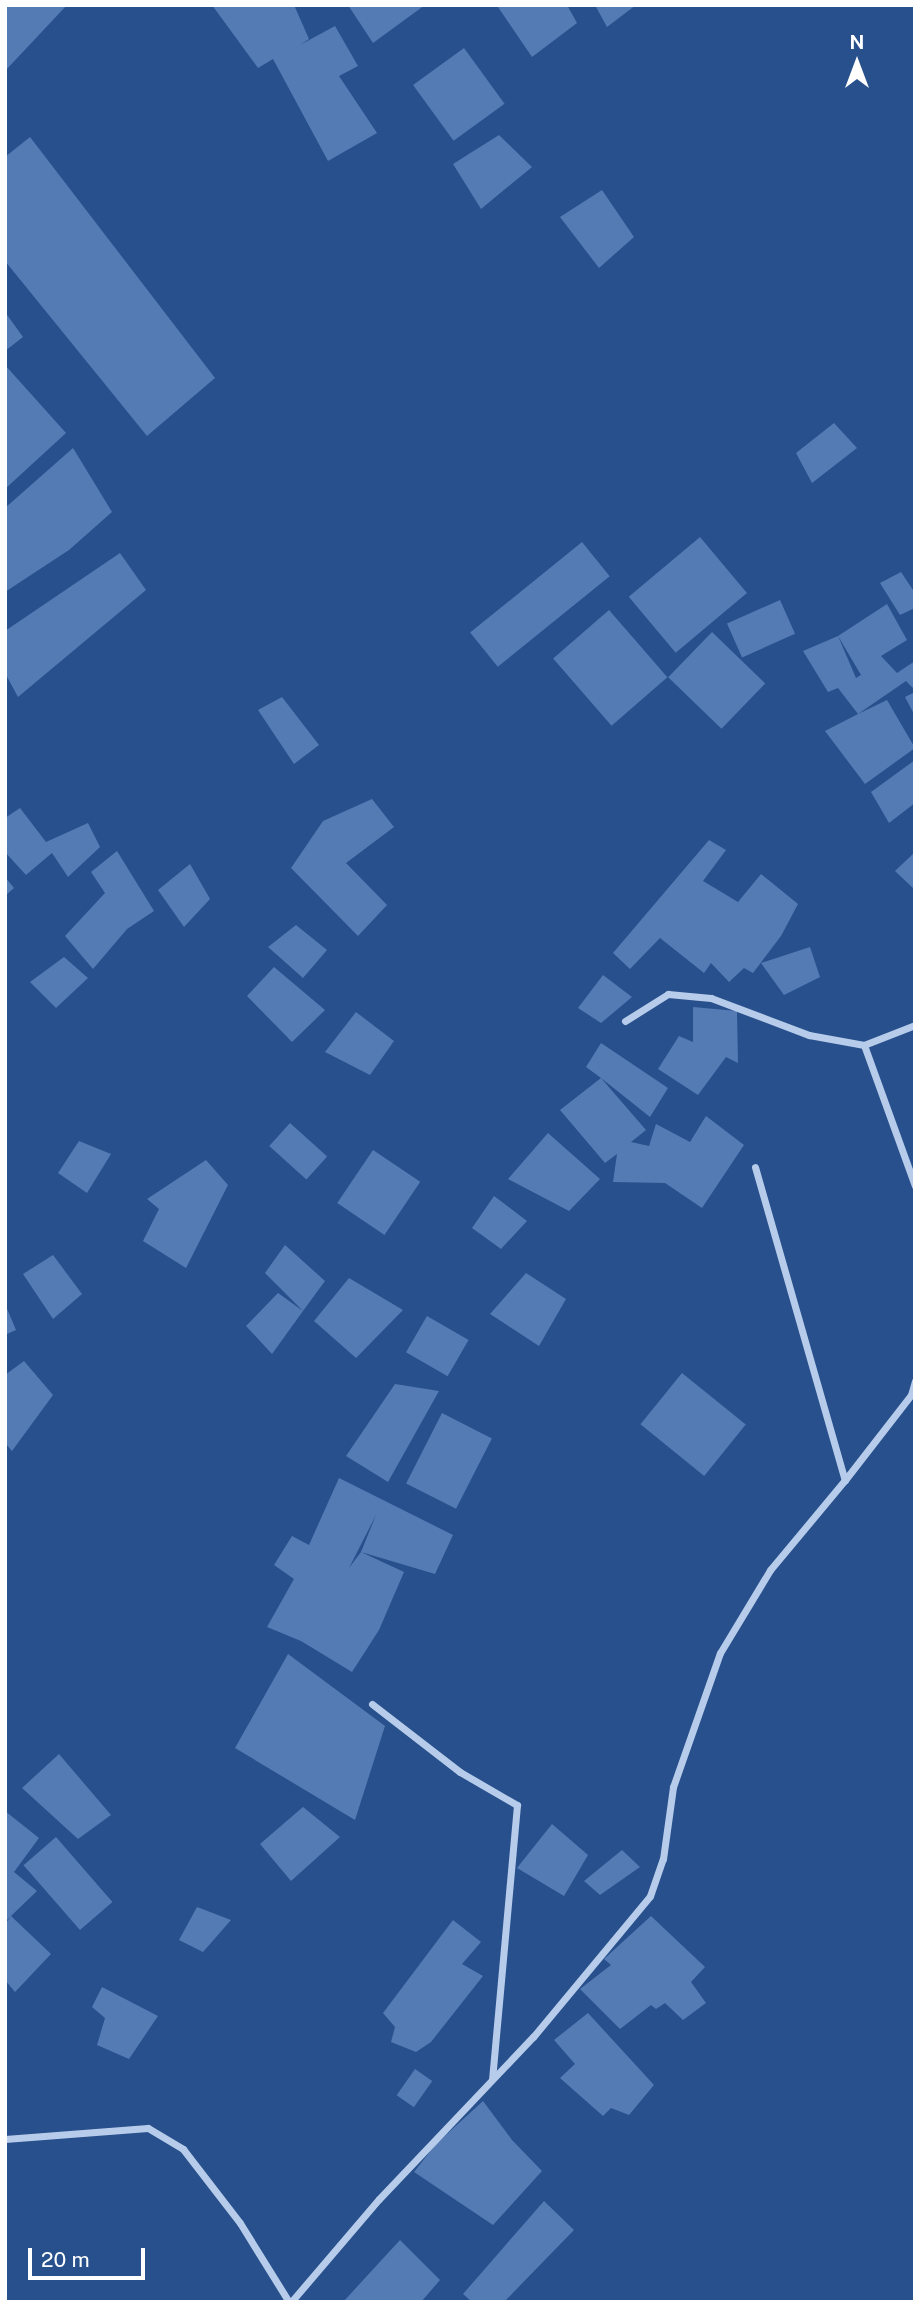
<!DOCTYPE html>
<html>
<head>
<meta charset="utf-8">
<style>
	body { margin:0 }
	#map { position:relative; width:920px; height:2307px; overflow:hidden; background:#28508c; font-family:"Public Sans",sans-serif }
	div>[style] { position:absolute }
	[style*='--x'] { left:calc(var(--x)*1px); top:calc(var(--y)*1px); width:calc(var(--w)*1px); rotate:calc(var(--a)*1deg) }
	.building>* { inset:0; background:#557bb4; transform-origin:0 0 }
	.street>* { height:7px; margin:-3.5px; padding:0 3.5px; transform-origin:3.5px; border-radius:3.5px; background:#b7ccea }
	span { translate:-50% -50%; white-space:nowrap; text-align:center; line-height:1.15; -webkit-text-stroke:5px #28508c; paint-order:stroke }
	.frame { position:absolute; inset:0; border:7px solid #fff; pointer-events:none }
	.north { position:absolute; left:822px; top:28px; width:70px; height:70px; -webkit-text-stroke:5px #28508c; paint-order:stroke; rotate:0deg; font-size:19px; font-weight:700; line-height:28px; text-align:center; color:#fff }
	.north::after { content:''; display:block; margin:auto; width:24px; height:32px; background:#fff; clip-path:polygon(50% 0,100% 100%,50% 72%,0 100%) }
	.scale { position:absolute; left:28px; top:2248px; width:117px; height:32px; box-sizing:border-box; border:4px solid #fff; border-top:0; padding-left:9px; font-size:21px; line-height:24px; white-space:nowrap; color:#fff; -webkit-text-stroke:5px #28508c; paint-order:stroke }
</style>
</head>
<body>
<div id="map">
	<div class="building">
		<div style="clip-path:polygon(5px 5px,67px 5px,5px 71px)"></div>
		<div style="clip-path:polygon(212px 5px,294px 5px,309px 39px,300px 45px,335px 26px,358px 66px,339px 76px,377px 133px,328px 161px,273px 59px,258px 68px)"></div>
		<div style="clip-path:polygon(348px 5px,425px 5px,373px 43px)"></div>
		<div style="clip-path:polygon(501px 5px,567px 5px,577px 23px,532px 57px,498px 7px)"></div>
		<div style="clip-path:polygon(595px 5px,636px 5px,607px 27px)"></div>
		<div style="left:464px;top:48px;width:69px;height:63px;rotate:54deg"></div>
		<div style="clip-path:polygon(499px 135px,532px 167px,481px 209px,453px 164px)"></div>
		<div style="clip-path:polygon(30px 137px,215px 378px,147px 436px,5px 261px,5px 157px)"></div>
		<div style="clip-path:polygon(602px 190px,634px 237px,599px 268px,560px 217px)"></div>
		<div style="clip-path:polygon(5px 312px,23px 337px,5px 351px)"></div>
		<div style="clip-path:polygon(5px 365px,66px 433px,5px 489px)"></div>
		<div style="clip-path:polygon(834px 423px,857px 448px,812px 483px,796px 453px)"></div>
		<div style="clip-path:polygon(73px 448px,112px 512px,69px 550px,5px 592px,5px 508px)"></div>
		<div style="left:700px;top:537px;width:73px;height:93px;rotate:50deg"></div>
		<div style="left:582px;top:542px;width:44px;height:144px;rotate:51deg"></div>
		<div style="clip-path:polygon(120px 553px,146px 590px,18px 697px,5px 673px,5px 631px)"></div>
		<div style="clip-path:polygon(901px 572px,915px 593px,915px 608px,900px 615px,880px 583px)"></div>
		<div style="left:780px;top:600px;width:37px;height:58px;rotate:66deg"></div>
		<div style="clip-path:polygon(887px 604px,907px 640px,881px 656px,897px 673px,915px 661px,915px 690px,906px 681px,858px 714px,887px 700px,915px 748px,865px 784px,825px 731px,858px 714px,838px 688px,828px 692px,803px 651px,838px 636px,856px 678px,861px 675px,838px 636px)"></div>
		<div style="left:609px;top:610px;width:89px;height:74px;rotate:49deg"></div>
		<div style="left:712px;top:632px;width:74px;height:63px;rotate:44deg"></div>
		<div style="clip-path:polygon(915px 692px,915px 716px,905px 697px)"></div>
		<div style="clip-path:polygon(282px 697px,319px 745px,294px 764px,258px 710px)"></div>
		<div style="clip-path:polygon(915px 760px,915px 803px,889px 823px,871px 792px)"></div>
		<div style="clip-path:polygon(372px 799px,394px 827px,346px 863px,387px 905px,358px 936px,291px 868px,323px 821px)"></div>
		<div style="clip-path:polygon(20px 808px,46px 842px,88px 823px,100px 847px,68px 877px,52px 853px,26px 875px,5px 852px,5px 818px)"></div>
		<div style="clip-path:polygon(709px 840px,726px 850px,703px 881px,738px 902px,761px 874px,798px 904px,781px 936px,753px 973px,744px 968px,729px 982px,711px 963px,704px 973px,660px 938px,630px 969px,613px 953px)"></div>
		<div style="clip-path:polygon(117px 851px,154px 911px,127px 929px,93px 969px,65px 936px,105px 893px,91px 872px)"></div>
		<div style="clip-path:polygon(915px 852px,915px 890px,895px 871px)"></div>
		<div style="clip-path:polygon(190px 864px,210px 899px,184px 927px,158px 890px)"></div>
		<div style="clip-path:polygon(5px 877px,14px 888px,5px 896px)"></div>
		<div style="clip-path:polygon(296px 925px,327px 950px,303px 978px,268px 947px)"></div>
		<div style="clip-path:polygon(810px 947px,820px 977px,784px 995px,761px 963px)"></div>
		<div style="clip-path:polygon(64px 957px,88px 978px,56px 1008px,30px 982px)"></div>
		<div style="clip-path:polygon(274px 967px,325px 1010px,292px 1042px,247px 996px)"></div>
		<div style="clip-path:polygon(603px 975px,632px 997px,601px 1023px,578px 1008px)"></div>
		<div style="clip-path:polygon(693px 1007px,737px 1011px,738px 1063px,726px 1057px,698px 1095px,658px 1069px,679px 1036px,693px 1042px)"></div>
		<div style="clip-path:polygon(356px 1012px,394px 1041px,370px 1075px,325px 1052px)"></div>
		<div style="clip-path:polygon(601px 1043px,668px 1088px,650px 1117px,601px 1078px,646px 1130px,631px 1142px,649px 1146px,656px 1124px,690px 1142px,706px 1116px,744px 1145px,702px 1208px,665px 1183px,613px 1182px,617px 1154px,605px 1163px,560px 1110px,601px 1078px,586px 1067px)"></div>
		<div style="left:290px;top:1123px;width:50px;height:31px;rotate:42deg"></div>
		<div style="clip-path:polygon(548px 1133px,600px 1179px,569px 1211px,508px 1179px)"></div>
		<div style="clip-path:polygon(79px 1141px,111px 1154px,87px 1193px,58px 1173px)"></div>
		<div style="left:373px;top:1150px;width:57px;height:64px;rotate:34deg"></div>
		<div style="clip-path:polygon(206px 1160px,228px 1185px,186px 1268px,143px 1241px,159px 1209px,147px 1199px)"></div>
		<div style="clip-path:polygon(494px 1196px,527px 1221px,501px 1249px,472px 1228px)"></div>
		<div style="clip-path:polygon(285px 1245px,325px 1281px,303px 1311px,272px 1354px,246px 1326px,278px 1293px,303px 1311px,265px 1273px)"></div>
		<div style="clip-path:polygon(53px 1255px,82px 1294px,53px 1319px,23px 1274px)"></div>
		<div style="clip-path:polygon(526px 1273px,566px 1299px,539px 1346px,490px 1314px)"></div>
		<div style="clip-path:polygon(349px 1278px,403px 1310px,356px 1358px,314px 1321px)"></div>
		<div style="clip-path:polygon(5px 1304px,16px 1330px,5px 1335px)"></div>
		<div style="left:427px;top:1316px;width:48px;height:42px;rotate:30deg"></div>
		<div style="clip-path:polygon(24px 1361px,53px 1395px,12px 1451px,5px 1443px,5px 1375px)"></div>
		<div style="left:682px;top:1373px;width:82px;height:66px;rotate:39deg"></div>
		<div style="clip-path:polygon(395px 1384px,439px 1391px,388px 1482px,346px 1456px)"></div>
		<div style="left:442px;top:1413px;width:56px;height:79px;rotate:27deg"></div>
		<div style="clip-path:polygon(339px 1478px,453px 1535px,435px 1574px,361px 1552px,376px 1515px,349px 1568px,361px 1552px,404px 1572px,379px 1630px,352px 1672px,301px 1641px,267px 1627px,294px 1579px,274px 1565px,292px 1536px,309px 1545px)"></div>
		<div style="clip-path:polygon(288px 1654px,385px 1726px,355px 1820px,235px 1748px)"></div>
		<div style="clip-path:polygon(59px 1754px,111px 1815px,78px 1839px,22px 1788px)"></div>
		<div style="clip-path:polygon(303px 1807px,340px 1837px,291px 1881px,260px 1844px)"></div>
		<div style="clip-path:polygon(5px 1811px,39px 1838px,14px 1872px,37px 1891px,11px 1916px,51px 1954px,15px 1992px,5px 1980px,5px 1924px,11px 1916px,5px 1922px)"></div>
		<div style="clip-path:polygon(552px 1824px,588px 1855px,564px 1896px,517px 1868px)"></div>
		<div style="left:56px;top:1837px;width:86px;height:43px;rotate:49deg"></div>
		<div style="clip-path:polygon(622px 1850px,640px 1867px,600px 1895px,584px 1881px)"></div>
		<div style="clip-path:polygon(197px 1907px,231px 1920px,203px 1952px,179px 1940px)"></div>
		<div style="clip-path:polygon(651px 1916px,705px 1967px,691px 1982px,706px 2003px,683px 2020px,665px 2003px,656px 2009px,651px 2005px,620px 2029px,580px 1989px,611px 1965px,604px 1959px)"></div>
		<div style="clip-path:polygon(453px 1920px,481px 1942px,462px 1964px,483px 1976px,431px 2042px,416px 2052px,391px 2042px,395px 2027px,383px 2013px)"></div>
		<div style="clip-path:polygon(102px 1987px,158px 2016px,129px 2059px,97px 2045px,105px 2018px,92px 2007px)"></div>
		<div style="clip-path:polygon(588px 2013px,654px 2085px,629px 2115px,611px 2108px,603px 2116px,560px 2078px,575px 2064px,554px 2040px)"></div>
		<div style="left:415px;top:2069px;width:21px;height:32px;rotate:35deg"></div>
		<div style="clip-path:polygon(483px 2101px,512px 2140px,542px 2171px,493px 2225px,414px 2172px,436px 2144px)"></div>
		<div style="clip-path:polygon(544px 2201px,574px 2230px,504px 2302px,472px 2302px,463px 2294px)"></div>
		<div style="clip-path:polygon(400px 2240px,440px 2280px,421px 2302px,343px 2302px)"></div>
	</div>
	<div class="street">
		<div style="--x:625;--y:1021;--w:51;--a:-32.1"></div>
		<div style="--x:668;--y:994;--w:43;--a:5.3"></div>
		<div style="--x:711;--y:998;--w:105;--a:20.7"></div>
		<div style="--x:809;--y:1035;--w:56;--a:10.3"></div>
		<div style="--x:915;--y:1025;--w:55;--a:158.6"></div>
		<div style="--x:864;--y:1045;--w:150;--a:70.1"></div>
		<div style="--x:755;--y:1167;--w:326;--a:74"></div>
		<div style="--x:372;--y:1704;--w:111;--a:37.7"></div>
		<div style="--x:460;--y:1772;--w:66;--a:30.1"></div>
		<div style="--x:517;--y:1805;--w:274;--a:95.2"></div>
		<div style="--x:5;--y:2139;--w:143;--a:-4.4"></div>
		<div style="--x:148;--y:2128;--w:41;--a:31"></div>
		<div style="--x:183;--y:2149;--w:93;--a:52.4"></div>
		<div style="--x:240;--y:2223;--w:93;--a:58.2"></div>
		<div style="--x:291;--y:2302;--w:135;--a:-49.5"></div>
		<div style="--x:379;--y:2199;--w:224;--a:-46.5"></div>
		<div style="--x:533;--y:2037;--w:183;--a:-50.3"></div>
		<div style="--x:650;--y:1896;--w:39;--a:-71"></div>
		<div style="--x:663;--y:1859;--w:73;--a:-82.1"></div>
		<div style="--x:673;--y:1787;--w:142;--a:-70.7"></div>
		<div style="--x:720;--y:1653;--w:97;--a:-58.9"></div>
		<div style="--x:770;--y:1570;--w:117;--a:-50.2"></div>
		<div style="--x:845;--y:1480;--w:108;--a:-52.2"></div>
		<div style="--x:911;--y:1395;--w:15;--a:-74"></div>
	</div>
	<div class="frame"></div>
	<div class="north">N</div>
	<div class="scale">20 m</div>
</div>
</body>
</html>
